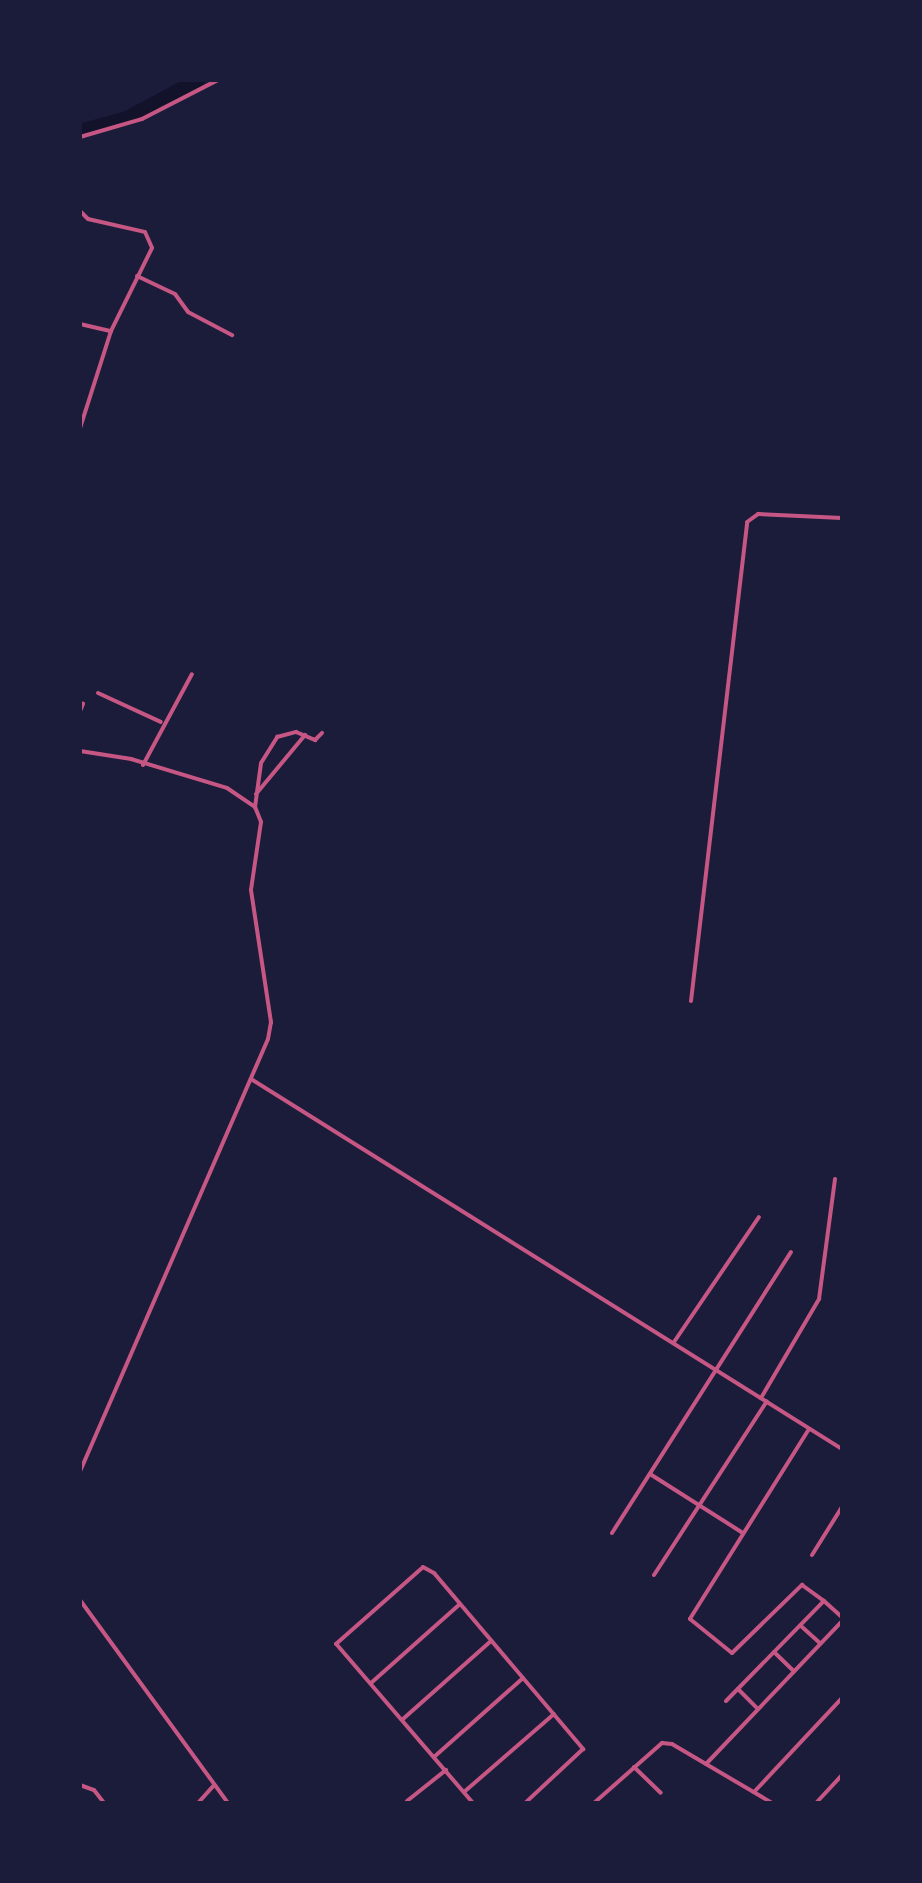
<!DOCTYPE html>
<html>
<head>
<meta charset="utf-8">
<style>
	body { margin:0 }
	#map { position:relative; width:922px; height:1883px; overflow:hidden; background:#1b1b3a; font-family:"Noto Sans",sans-serif }
	div>[style] { position:absolute }
	[style*='--x'] { left:calc(var(--x)*1px); top:calc(var(--y)*1px); width:calc(var(--w)*1px); rotate:calc(var(--a)*1deg) }
	.river>* { height:14px; margin:-7px; padding:0 7px; transform-origin:7px; border-radius:7px; background:#12122b }
	.minor>* { height:4px; margin:-2px; padding:0 2px; transform-origin:2px; border-radius:2px; background:#c65784 }
	span { translate:-50% -50%; white-space:nowrap; text-align:center; line-height:1.15; -webkit-text-stroke:6px #1b1b3a; paint-order:stroke }
	.frame { position:absolute; inset:0; border:82px solid #1b1b3a; pointer-events:none }
</style>
</head>
<body>
<div id="map">
	<div class="river">
		<div style="--x:80;--y:131;--w:49;--a:-15.5"></div>
		<div style="--x:127;--y:118;--w:81;--a:-28.2"></div>
	</div>
	<div class="minor">
		<div style="--x:80;--y:137;--w:65;--a:-16.2"></div>
		<div style="--x:142;--y:119;--w:85;--a:-27.2"></div>
		<div style="--x:80;--y:211;--w:11;--a:45"></div>
		<div style="--x:88;--y:219;--w:58;--a:12.8"></div>
		<div style="--x:145;--y:232;--w:17;--a:66"></div>
		<div style="--x:152;--y:248;--w:93;--a:116.3"></div>
		<div style="--x:111;--y:331;--w:102;--a:107.7"></div>
		<div style="--x:137;--y:276;--w:42;--a:25.3"></div>
		<div style="--x:175;--y:294;--w:22;--a:54"></div>
		<div style="--x:188;--y:312;--w:50;--a:27.6"></div>
		<div style="--x:80;--y:324;--w:32;--a:13"></div>
		<div style="--x:98;--y:693;--w:69;--a:24.7"></div>
		<div style="--x:80;--y:711;--w:8;--a:-67"></div>
		<div style="--x:80;--y:751;--w:52;--a:8.9"></div>
		<div style="--x:131;--y:759;--w:100;--a:16.8"></div>
		<div style="--x:227;--y:788;--w:34;--a:34"></div>
		<div style="--x:255;--y:807;--w:16;--a:68"></div>
		<div style="--x:261;--y:822;--w:69;--a:98.4"></div>
		<div style="--x:251;--y:890;--w:134;--a:81.4"></div>
		<div style="--x:271;--y:1022;--w:17;--a:100"></div>
		<div style="--x:268;--y:1039;--w:471;--a:113.5"></div>
		<div style="--x:143;--y:765;--w:103;--a:-61.7"></div>
		<div style="--x:256;--y:794;--w:77;--a:-50.3"></div>
		<div style="--x:255;--y:807;--w:44;--a:-82.2"></div>
		<div style="--x:261;--y:763;--w:31;--a:-58"></div>
		<div style="--x:277;--y:737;--w:20;--a:-15"></div>
		<div style="--x:296;--y:732;--w:21;--a:23"></div>
		<div style="--x:315;--y:740;--w:10;--a:-45"></div>
		<div style="--x:691;--y:1001;--w:482;--a:-83.3"></div>
		<div style="--x:747;--y:522;--w:14;--a:-36"></div>
		<div style="--x:758;--y:514;--w:84;--a:2.7"></div>
		<div style="--x:251;--y:1079;--w:697;--a:32.05"></div>
		<div style="--x:674;--y:1342;--w:151;--a:-55.8"></div>
		<div style="--x:842;--y:1393;--w:7;--a:90"></div>
		<div style="--x:761;--y:1398;--w:115;--a:-59.6"></div>
		<div style="--x:819;--y:1299;--w:121;--a:-82.4"></div>
		<div style="--x:809;--y:1429;--w:224;--a:122.1"></div>
		<div style="--x:690;--y:1619;--w:54;--a:39"></div>
		<div style="--x:732;--y:1653;--w:98;--a:-44.2"></div>
		<div style="--x:802;--y:1585;--w:27;--a:36"></div>
		<div style="--x:650;--y:1474;--w:110;--a:32.4"></div>
		<div style="--x:612;--y:1533;--w:333;--a:-57.5"></div>
		<div style="--x:812;--y:1555;--w:57;--a:-58"></div>
		<div style="--x:654;--y:1575;--w:207;--a:-57"></div>
		<div style="--x:80;--y:1600;--w:251;--a:53.9"></div>
		<div style="--x:801;--y:1626;--w:25;--a:42"></div>
		<div style="--x:774;--y:1652;--w:28;--a:44"></div>
		<div style="--x:371;--y:1683;--w:119;--a:-41.6"></div>
		<div style="--x:738;--y:1689;--w:28;--a:45"></div>
		<div style="--x:726;--y:1701;--w:140;--a:-45.6"></div>
		<div style="--x:824;--y:1601;--w:24;--a:42"></div>
		<div style="--x:403;--y:1719;--w:118;--a:-41.6"></div>
		<div style="--x:434;--y:1757;--w:119;--a:-41.6"></div>
		<div style="--x:706;--y:1764;--w:197;--a:-46.4"></div>
		<div style="--x:634;--y:1767;--w:37;--a:44"></div>
		<div style="--x:80;--y:1785;--w:15;--a:20"></div>
		<div style="--x:94;--y:1790;--w:16;--a:52"></div>
		<div style="--x:464;--y:1792;--w:119;--a:-40.9"></div>
		<div style="--x:754;--y:1792;--w:129;--a:-46.9"></div>
		<div style="--x:407;--y:1801;--w:50;--a:-38.5"></div>
		<div style="--x:198;--y:1803;--w:24;--a:-48"></div>
		<div style="--x:473;--y:1803;--w:210;--a:-130.7"></div>
		<div style="--x:336;--y:1644;--w:116;--a:-41.5"></div>
		<div style="--x:423;--y:1567;--w:13;--a:29"></div>
		<div style="--x:434;--y:1573;--w:231;--a:49.7"></div>
		<div style="--x:583;--y:1749;--w:79;--a:137"></div>
		<div style="--x:594;--y:1803;--w:91;--a:-41.4"></div>
		<div style="--x:662;--y:1743;--w:10;--a:6"></div>
		<div style="--x:672;--y:1744;--w:116;--a:30.5"></div>
		<div style="--x:816;--y:1803;--w:38;--a:-47"></div>
	</div>
	<div class="frame"></div>
</div>
</body>
</html>
